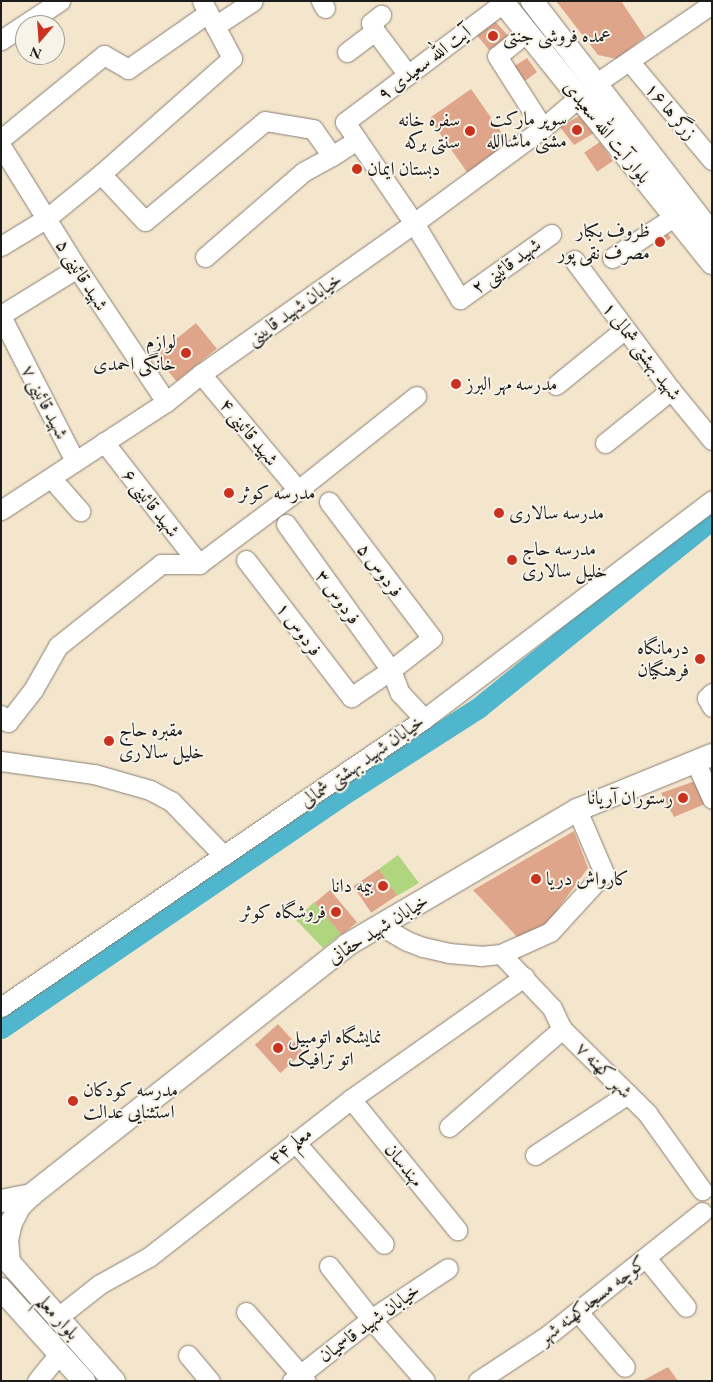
<!DOCTYPE html>
<html>
<head>
<meta charset="utf-8">
<style>
	body { margin:0 }
	#map { position:relative; width:713px; height:1382px; overflow:hidden; background:#f4e5cd; font-family:"EB Garamond",Amiri,serif }
	div>[style] { position:absolute }
	[style*='--x'] { left:calc(var(--x)*1px); top:calc(var(--y)*1px); width:calc(var(--w)*1px); rotate:calc(var(--a)*1deg) }
	.green>* { inset:0; background:#afd57f }
	.river>* { height:21px; margin:-10.5px; padding:0 10.5px; transform-origin:10.5px; border-radius:10.5px; background:#4fb6cd }
	.building>* { inset:0; background:#dea58a; transform-origin:0 0 }
	.roads { filter:drop-shadow(0 0 1px #888074) drop-shadow(0 0 1px #888074) }
	.minor>* { height:19px; margin:-9.5px; padding:0 9.5px; transform-origin:9.5px; border-radius:9.5px; background:#fff }
	.major>* { height:22px; margin:-11px; padding:0 11px; transform-origin:11px; border-radius:11px; background:#fff }
	.dots>* { width:14px; height:14px; translate:-50% -50%; box-sizing:border-box; border:2px solid #f7f3e8; border-radius:50% }
	span { translate:-50% -50%; white-space:nowrap; text-align:center; line-height:1.15; -webkit-text-stroke:4px #f7f3e8; paint-order:stroke }
	.poi-label { font-size:19px; color:#1c1c1c }
	.left { translate:0 -50%; text-align:left }
	.right { translate:-100% -50%; text-align:right }
	.street-label { font-size:19px; color:#1c1c1c }
	.frame { position:absolute; inset:0; border:2px solid #1c1c1c; pointer-events:none }
	.north { position:absolute; left:15px; top:15px; width:50px; height:50px; box-sizing:border-box; background:#f7f3e8; border:1px solid #9f9d96; border-radius:50%; rotate:198deg; font-size:14px; font-weight:700; line-height:20px; text-align:center; color:#1c1c1c }
	.north::after { content:''; display:block; margin:auto; width:18px; height:22px; background:#c8321e; clip-path:polygon(50% 0,100% 100%,50% 72%,0 100%) }
</style>
</head>
<body>
<div id="map">
	<div class="green">
		<div style="clip-path:polygon(398px 855px,419px 883px,397px 896px,379px 869px)"></div>
		<div style="clip-path:polygon(314px 902px,341px 934px,323px 948px,296px 920px)"></div>
	</div>
	<div class="river">
		<div style="--x:1;--y:1028;--w:412;--a:-34.3"></div>
		<div style="--x:341;--y:796;--w:163;--a:-32.7"></div>
		<div style="--x:478;--y:708;--w:301;--a:-38.9"></div>
	</div>
	<div class="building">
		<div style="clip-path:polygon(556px 1px,621px 1px,645px 37px,617px 59px,598px 55px)"></div>
		<div style="clip-path:polygon(494px 20px,511px 39px,489px 50px,475px 33px)"></div>
		<div style="clip-path:polygon(527px 58px,537px 72px,525px 81px,513px 67px)"></div>
		<div style="left:471px;top:89px;width:70px;height:51px;rotate:55deg"></div>
		<div style="clip-path:polygon(579px 116px,594px 133px,574px 145px,560px 127px)"></div>
		<div style="left:600px;top:142px;width:23px;height:19px;rotate:56deg"></div>
		<div style="clip-path:polygon(664px 229px,671px 238px,659px 247px,651px 237px)"></div>
		<div style="left:196px;top:323px;width:33px;height:52px;rotate:51deg"></div>
		<div style="clip-path:polygon(695px 781px,705px 804px,674px 817px,661px 793px)"></div>
		<div style="clip-path:polygon(574px 831px,588px 868px,547px 924px,520px 940px,473px 890px)"></div>
		<div style="left:379px;top:869px;width:32px;height:31px;rotate:56deg"></div>
		<div style="left:330px;top:890px;width:42px;height:20px;rotate:50deg"></div>
		<div style="left:278px;top:1024px;width:38px;height:31px;rotate:48deg"></div>
		<div style="clip-path:polygon(668px 1367px,678px 1381px,642px 1381px)"></div>
	</div>
	<div class="roads">
		<div class="minor">
			<div style="--x:321;--y:1;--w:8;--a:60"></div>
			<div style="--x:503;--y:3;--w:198;--a:143"></div>
			<div style="--x:345;--y:122;--w:122;--a:55.7"></div>
			<div style="--x:414;--y:223;--w:89;--a:58.8"></div>
			<div style="--x:460;--y:299;--w:112;--a:-35.5"></div>
			<div style="--x:215;--y:26;--w:45;--a:-33.3"></div>
			<div style="--x:375;--y:31;--w:9;--a:-117"></div>
			<div style="--x:371;--y:23;--w:13;--a:-39"></div>
			<div style="--x:527;--y:32;--w:38;--a:141"></div>
			<div style="--x:497;--y:56;--w:85;--a:57.4"></div>
			<div style="--x:1;--y:40;--w:71;--a:-33.5"></div>
			<div style="--x:347;--y:52;--w:35;--a:-37"></div>
			<div style="--x:375;--y:31;--w:55;--a:53.1"></div>
			<div style="--x:630;--y:62;--w:128;--a:50.1"></div>
			<div style="--x:595;--y:84;--w:142;--a:-34.4"></div>
			<div style="--x:1;--y:139;--w:133;--a:-39.2"></div>
			<div style="--x:104;--y:55;--w:28;--a:30"></div>
			<div style="--x:128;--y:69;--w:98;--a:-35"></div>
			<div style="--x:1;--y:146;--w:144;--a:58.1"></div>
			<div style="--x:77;--y:268;--w:161;--a:56.4"></div>
			<div style="--x:101;--y:174;--w:64;--a:46.9"></div>
			<div style="--x:145;--y:221;--w:156;--a:-39.8"></div>
			<div style="--x:265;--y:121;--w:49;--a:9.5"></div>
			<div style="--x:313;--y:129;--w:33;--a:55"></div>
			<div style="--x:332;--y:156;--w:30;--a:-33"></div>
			<div style="--x:1;--y:246;--w:54;--a:-31.3"></div>
			<div style="--x:47;--y:218;--w:70;--a:-39.2"></div>
			<div style="--x:101;--y:174;--w:175;--a:-41.5"></div>
			<div style="--x:232;--y:58;--w:64;--a:-117.8"></div>
			<div style="--x:205;--y:257;--w:130;--a:-40.9"></div>
			<div style="--x:303;--y:172;--w:33;--a:-29"></div>
			<div style="--x:612;--y:258;--w:76;--a:-33.7"></div>
			<div style="--x:574;--y:260;--w:162;--a:53.3"></div>
			<div style="--x:671;--y:390;--w:65;--a:50.6"></div>
			<div style="--x:1;--y:315;--w:89;--a:-31.7"></div>
			<div style="--x:1;--y:316;--w:163;--a:63"></div>
			<div style="--x:201;--y:374;--w:151;--a:50.1"></div>
			<div style="--x:556;--y:385;--w:89;--a:-39.1"></div>
			<div style="--x:104;--y:442;--w:155;--a:52.1"></div>
			<div style="--x:605;--y:443;--w:85;--a:-38.8"></div>
			<div style="--x:52;--y:479;--w:43;--a:48.8"></div>
			<div style="--x:1;--y:510;--w:197;--a:-33.2"></div>
			<div style="--x:166;--y:402;--w:45;--a:-38.7"></div>
			<div style="--x:201;--y:374;--w:261;--a:-35.3"></div>
			<div style="--x:414;--y:223;--w:160;--a:-36.4"></div>
			<div style="--x:543;--y:128;--w:48;--a:-40.7"></div>
			<div style="--x:286;--y:524;--w:180;--a:54.3"></div>
			<div style="--x:391;--y:670;--w:25;--a:69"></div>
			<div style="--x:400;--y:693;--w:35;--a:47"></div>
			<div style="--x:246;--y:560;--w:173;--a:52.5"></div>
			<div style="--x:351;--y:697;--w:48;--a:-34"></div>
			<div style="--x:391;--y:670;--w:52;--a:-38"></div>
			<div style="--x:432;--y:638;--w:171;--a:-127.1"></div>
			<div style="--x:712;--y:693;--w:7;--a:135"></div>
			<div style="--x:707;--y:698;--w:10;--a:61"></div>
			<div style="--x:1;--y:715;--w:10;--a:45"></div>
			<div style="--x:8;--y:722;--w:41;--a:-52"></div>
			<div style="--x:33;--y:690;--w:51;--a:-60.4"></div>
			<div style="--x:58;--y:646;--w:132;--a:-38.5"></div>
			<div style="--x:161;--y:564;--w:38;--a:0"></div>
			<div style="--x:199;--y:564;--w:124;--a:-36.8"></div>
			<div style="--x:298;--y:490;--w:151;--a:-38.5"></div>
			<div style="--x:1;--y:761;--w:94;--a:8"></div>
			<div style="--x:94;--y:774;--w:58;--a:15.9"></div>
			<div style="--x:150;--y:790;--w:24;--a:28"></div>
			<div style="--x:171;--y:801;--w:76;--a:46.1"></div>
			<div style="--x:696;--y:763;--w:39;--a:66"></div>
			<div style="--x:381;--y:926;--w:30;--a:30"></div>
			<div style="--x:407;--y:941;--w:17;--a:21"></div>
			<div style="--x:423;--y:947;--w:27;--a:13"></div>
			<div style="--x:449;--y:953;--w:32;--a:5"></div>
			<div style="--x:481;--y:956;--w:20;--a:-6"></div>
			<div style="--x:501;--y:954;--w:54;--a:-24.2"></div>
			<div style="--x:550;--y:932;--w:80;--a:-47.5"></div>
			<div style="--x:604;--y:873;--w:69;--a:-113.2"></div>
			<div style="--x:501;--y:954;--w:74;--a:46.6"></div>
			<div style="--x:552;--y:1008;--w:23;--a:65"></div>
			<div style="--x:562;--y:1029;--w:120;--a:44.7"></div>
			<div style="--x:647;--y:1113;--w:95;--a:54.5"></div>
			<div style="--x:1;--y:1007;--w:512;--a:-34.25"></div>
			<div style="--x:424;--y:719;--w:362;--a:-37.2"></div>
			<div style="--x:351;--y:1099;--w:169;--a:51"></div>
			<div style="--x:449;--y:1127;--w:150;--a:-40.9"></div>
			<div style="--x:295;--y:1142;--w:135;--a:48.9"></div>
			<div style="--x:535;--y:1155;--w:111;--a:-33.3"></div>
			<div style="--x:646;--y:1258;--w:63;--a:50.8"></div>
			<div style="--x:329;--y:1266;--w:68;--a:51.6"></div>
			<div style="--x:371;--y:1319;--w:82;--a:48.9"></div>
			<div style="--x:246;--y:1312;--w:91;--a:49"></div>
			<div style="--x:578;--y:1312;--w:72;--a:49.5"></div>
			<div style="--x:58;--y:1317;--w:53;--a:-38.2"></div>
			<div style="--x:100;--y:1284;--w:56;--a:-28.9"></div>
			<div style="--x:149;--y:1257;--w:256;--a:-38"></div>
			<div style="--x:351;--y:1099;--w:212;--a:-35.2"></div>
			<div style="--x:188;--y:1355;--w:34;--a:50"></div>
			<div style="--x:37;--y:1381;--w:35;--a:-51"></div>
			<div style="--x:292;--y:1381;--w:100;--a:-38.1"></div>
			<div style="--x:371;--y:1319;--w:92;--a:-33.5"></div>
			<div style="--x:478;--y:1381;--w:84;--a:-33.3"></div>
			<div style="--x:548;--y:1335;--w:197;--a:-38.6"></div>
		</div>
		<div class="major">
			<div style="--x:502;--y:1;--w:336;--a:51.3"></div>
			<div style="--x:532;--y:1;--w:294;--a:52.3"></div>
			<div style="--x:1;--y:1201;--w:31;--a:-11"></div>
			<div style="--x:1;--y:1253;--w:171;--a:48.6"></div>
			<div style="--x:9;--y:1262;--w:22;--a:-95"></div>
			<div style="--x:7;--y:1240;--w:17;--a:-77"></div>
			<div style="--x:11;--y:1223;--w:18;--a:-63"></div>
			<div style="--x:19;--y:1207;--w:17;--a:-45"></div>
			<div style="--x:31;--y:1195;--w:403;--a:-38.3"></div>
			<div style="--x:347;--y:945;--w:267;--a:-30.4"></div>
			<div style="--x:577;--y:810;--w:146;--a:-22.2"></div>
			<div style="--x:1;--y:1289;--w:124;--a:47.9"></div>
		</div>
	</div>
	<div class="dots">
		<div style="left:493px;top:36px;background:#c8321e"></div>
		<div style="left:577px;top:130px;background:#c8321e"></div>
		<div style="left:470px;top:131px;background:#c8321e"></div>
		<div style="left:357px;top:169px;background:#c8321e"></div>
		<div style="left:660px;top:242px;background:#c8321e"></div>
		<div style="left:186px;top:353px;background:#c8321e"></div>
		<div style="left:456px;top:384px;background:#c8321e"></div>
		<div style="left:229px;top:493px;background:#c8321e"></div>
		<div style="left:499px;top:513px;background:#c8321e"></div>
		<div style="left:512px;top:560px;background:#c8321e"></div>
		<div style="left:700px;top:659px;background:#c8321e"></div>
		<div style="left:109px;top:741px;background:#c8321e"></div>
		<div style="left:683px;top:798px;background:#c8321e"></div>
		<div style="left:536px;top:879px;background:#c8321e"></div>
		<div style="left:383px;top:886px;background:#c8321e"></div>
		<div style="left:336px;top:912px;background:#c8321e"></div>
		<div style="left:278px;top:1048px;background:#c8321e"></div>
		<div style="left:73px;top:1101px;background:#c8321e"></div>
	</div>
	<div class="poi-label">
		<span class="left" style="left:503px;top:36px">عمده فروشی جنتی</span>
		<span class="right" style="left:567px;top:130px">سوپر مارکت<br>مشتی ماشاالله</span>
		<span class="right" style="left:460px;top:131px">سفره خانه<br>سنتی برکه</span>
		<span class="left" style="left:367px;top:169px">دبستان ایمان</span>
		<span class="right" style="left:650px;top:242px">ظروف یکبار<br>مصرف نقی پور</span>
		<span class="right" style="left:176px;top:353px">لوازم<br>خانگی احمدی</span>
		<span class="left" style="left:466px;top:384px">مدرسه مهر البرز</span>
		<span class="left" style="left:239px;top:493px">مدرسه کوثر</span>
		<span class="left" style="left:509px;top:513px">مدرسه سالاری</span>
		<span class="left" style="left:522px;top:560px">مدرسه حاج<br>خلیل سالاری</span>
		<span class="right" style="left:689px;top:659px">درمانگاه<br>فرهنگیان</span>
		<span class="left" style="left:119px;top:741px">مقبره حاج<br>خلیل سالاری</span>
		<span class="right" style="left:673px;top:798px">رستوران آریانا</span>
		<span class="left" style="left:546px;top:879px">کارواش دریا</span>
		<span class="right" style="left:373px;top:886px">بیمه دانا</span>
		<span class="right" style="left:326px;top:912px">فروشگاه کوثر</span>
		<span class="left" style="left:288px;top:1048px">نمایشگاه اتومبیل<br>اتو ترافیک</span>
		<span class="left" style="left:83px;top:1101px">مدرسه کودکان<br>استثنایی عدالت</span>
	</div>
	<div class="street-label">
		<span style="left:424px;top:63px;rotate:-37deg">آیت الله سعیدی ۹</span>
		<span style="left:671px;top:111px;rotate:50deg">زرگر ها ۱۶</span>
		<span style="left:607px;top:132px;rotate:51deg">بلوار آیت الله سعیدی</span>
		<span style="left:506px;top:266px;rotate:-36deg">شهید قائینی ۲</span>
		<span style="left:82px;top:275px;rotate:58deg">شهید قائینی ۵</span>
		<span style="left:294px;top:309px;rotate:-35deg">خیابان شهید قایینی</span>
		<span style="left:642px;top:351px;rotate:53deg">شهید بهشتی شمالی ۱</span>
		<span style="left:45px;top:402px;rotate:63deg">شهید قائینی ۷</span>
		<span style="left:249px;top:432px;rotate:51deg">شهید قائینی ۴</span>
		<span style="left:151px;top:503px;rotate:52deg">شهید قائینی ۶</span>
		<span style="left:380px;top:570px;rotate:53deg">فردوس ۵</span>
		<span style="left:338px;top:597px;rotate:54deg">فردوس ۳</span>
		<span style="left:299px;top:629px;rotate:53deg">فردوس ۱</span>
		<span style="left:362px;top:761px;rotate:-35deg">خیابان شهید بهشتی شمالی</span>
		<span style="left:378px;top:929px;rotate:-32deg">خیابان شهید حقانی</span>
		<span style="left:604px;top:1070px;rotate:45deg">شهر کهنه ۷</span>
		<span style="left:290px;top:1146px;rotate:-38deg">معلم ۴۴</span>
		<span style="left:404px;top:1165px;rotate:51deg">مهندسان</span>
		<span style="left:592px;top:1300px;rotate:-38deg">کوچه مسجدکهنه شهر</span>
		<span style="left:58px;top:1317px;rotate:48deg">بلوار معلم</span>
		<span style="left:369px;top:1323px;rotate:-36deg">خیابان شهید قاسمیان</span>
	</div>
	<div class="frame"></div>
	<div class="north">N</div>
</div>
</body>
</html>
